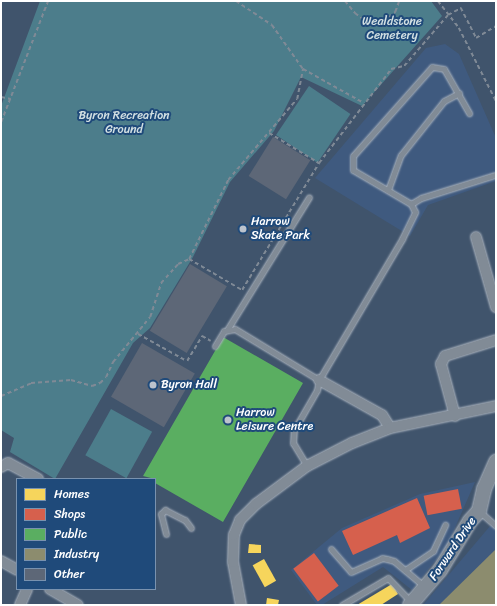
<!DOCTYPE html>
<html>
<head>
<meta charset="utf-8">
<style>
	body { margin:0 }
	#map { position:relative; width:497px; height:606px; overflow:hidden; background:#40546c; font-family:Sriracha,sans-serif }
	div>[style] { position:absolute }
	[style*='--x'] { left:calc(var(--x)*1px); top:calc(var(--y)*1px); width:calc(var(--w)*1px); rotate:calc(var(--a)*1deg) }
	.built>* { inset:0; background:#3f5a7f }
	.green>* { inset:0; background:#4c7d8b; transform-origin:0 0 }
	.homes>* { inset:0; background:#f6d55c; transform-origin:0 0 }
	.shops>* { inset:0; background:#d6604d; transform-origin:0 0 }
	.public>* { inset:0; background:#5aae61 }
	.industry>* { inset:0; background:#8c8c6e }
	.building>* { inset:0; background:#5d6777; transform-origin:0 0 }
	.path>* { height:1.5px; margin-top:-0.75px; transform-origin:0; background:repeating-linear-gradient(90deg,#808a96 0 4px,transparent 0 7px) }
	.roads { filter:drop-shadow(0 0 1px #a9b2bd) drop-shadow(0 0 1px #a9b2bd) }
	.lane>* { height:5px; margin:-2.5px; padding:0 2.5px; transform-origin:2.5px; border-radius:2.5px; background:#818b96 }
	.street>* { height:10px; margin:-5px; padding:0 5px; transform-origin:5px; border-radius:5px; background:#818b96 }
	.secondary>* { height:14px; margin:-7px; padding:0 7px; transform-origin:7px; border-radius:7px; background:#818b96 }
	.dots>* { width:11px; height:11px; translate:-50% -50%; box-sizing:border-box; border:2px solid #1f4a7a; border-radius:50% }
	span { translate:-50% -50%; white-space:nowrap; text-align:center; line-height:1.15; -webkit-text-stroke:4px #1f4a7a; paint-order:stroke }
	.park-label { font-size:12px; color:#d3e0e3 }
	.poi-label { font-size:12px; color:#fff }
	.left { translate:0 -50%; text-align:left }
	.street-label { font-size:12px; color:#fff }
	.frame { position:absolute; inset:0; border:2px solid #fff; pointer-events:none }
	.legend { position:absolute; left:16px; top:478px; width:140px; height:112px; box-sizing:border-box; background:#1f4a7a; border:1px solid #7992af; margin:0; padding:5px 7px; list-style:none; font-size:12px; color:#fff }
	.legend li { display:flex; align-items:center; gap:8px; height:20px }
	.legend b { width:20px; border:1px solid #7992af }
</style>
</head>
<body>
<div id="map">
	<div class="built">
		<div style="clip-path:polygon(445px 44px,459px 54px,496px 138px,496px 181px,428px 205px,410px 236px,315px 178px,426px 48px)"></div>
		<div style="clip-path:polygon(475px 482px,447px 546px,412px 590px,383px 567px,322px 605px,317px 605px,291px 570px,342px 528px,420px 494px)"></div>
		<div style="clip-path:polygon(496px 519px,496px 605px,425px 605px,424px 604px)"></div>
	</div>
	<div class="green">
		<div style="clip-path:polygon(40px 1px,431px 1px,442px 16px,362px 106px,301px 77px,274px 131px,230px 182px,193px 257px,150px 328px,133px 343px,55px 479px,10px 452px,14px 438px,1px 430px,1px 106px)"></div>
		<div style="left:309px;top:86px;width:50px;height:59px;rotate:34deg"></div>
		<div style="left:111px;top:409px;width:47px;height:53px;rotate:29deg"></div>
	</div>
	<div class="homes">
		<div style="clip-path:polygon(249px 544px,261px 545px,261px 553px,248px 553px)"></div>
		<div style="left:264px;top:559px;width:25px;height:13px;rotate:61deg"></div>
		<div style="clip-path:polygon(392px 584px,398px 594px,381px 605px,357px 605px)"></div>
		<div style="clip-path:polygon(267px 598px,279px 600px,278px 605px,266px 605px)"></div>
	</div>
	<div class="shops">
		<div style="left:458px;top:489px;width:20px;height:35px;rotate:79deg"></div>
		<div style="clip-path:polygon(417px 498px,430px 528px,400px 543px,397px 535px,353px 555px,342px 531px)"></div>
		<div style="left:314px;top:553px;width:41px;height:26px;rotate:53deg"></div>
	</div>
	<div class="public">
		<div style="clip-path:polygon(223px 337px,303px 383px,223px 522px,155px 483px,155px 479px,143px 476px)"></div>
	</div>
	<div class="industry">
		<div style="clip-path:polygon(496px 549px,496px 605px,440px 605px,440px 604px)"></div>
	</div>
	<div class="building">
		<div style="left:273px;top:137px;width:44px;height:46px;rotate:32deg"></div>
		<div style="left:190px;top:264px;width:43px;height:78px;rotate:31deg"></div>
		<div style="left:142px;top:343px;width:61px;height:62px;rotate:30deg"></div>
	</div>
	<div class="path">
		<div style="--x:236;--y:1;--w:43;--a:33.7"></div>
		<div style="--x:272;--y:25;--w:54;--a:54.8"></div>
		<div style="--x:345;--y:1;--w:16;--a:50"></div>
		<div style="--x:355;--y:13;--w:15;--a:37"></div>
		<div style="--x:367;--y:22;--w:16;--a:0"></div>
		<div style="--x:383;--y:22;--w:16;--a:-40"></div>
		<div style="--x:395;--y:12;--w:12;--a:-70"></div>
		<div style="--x:438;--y:1;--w:34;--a:52"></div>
		<div style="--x:459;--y:28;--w:82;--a:63.1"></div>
		<div style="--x:1;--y:97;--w:10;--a:11"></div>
		<div style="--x:1;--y:122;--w:130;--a:-68.8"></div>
		<div style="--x:269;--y:133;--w:58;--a:31"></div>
		<div style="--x:189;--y:259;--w:61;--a:30.3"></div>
		<div style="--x:242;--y:290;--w:149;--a:-58.8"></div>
		<div style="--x:319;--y:163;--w:118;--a:-52.5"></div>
		<div style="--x:391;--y:69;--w:13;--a:-13"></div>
		<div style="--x:404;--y:66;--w:67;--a:-49.2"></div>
		<div style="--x:448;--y:15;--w:15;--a:-28"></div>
		<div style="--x:461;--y:8;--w:34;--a:63"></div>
		<div style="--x:476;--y:38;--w:23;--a:-31"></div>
		<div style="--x:138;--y:334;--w:56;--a:28.9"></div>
		<div style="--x:187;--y:361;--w:29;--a:-59"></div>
		<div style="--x:202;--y:336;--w:10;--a:29"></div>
		<div style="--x:1;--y:396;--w:33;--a:-23"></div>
		<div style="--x:31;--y:383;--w:40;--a:-4.3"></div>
		<div style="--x:71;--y:380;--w:22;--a:16"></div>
		<div style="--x:92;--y:386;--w:9;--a:-21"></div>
		<div style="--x:100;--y:383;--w:8;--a:-45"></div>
		<div style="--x:106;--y:377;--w:17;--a:-65"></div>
		<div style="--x:113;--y:362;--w:58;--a:-50.6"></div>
		<div style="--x:150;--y:317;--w:36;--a:-72"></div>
		<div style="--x:161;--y:283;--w:25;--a:-48"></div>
		<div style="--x:178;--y:264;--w:12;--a:-24"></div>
		<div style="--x:189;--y:259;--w:88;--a:-63.7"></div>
		<div style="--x:228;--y:180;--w:106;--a:-49.6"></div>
		<div style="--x:297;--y:99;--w:31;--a:-79"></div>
		<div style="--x:303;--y:69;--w:70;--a:29.1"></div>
	</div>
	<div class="roads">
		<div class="lane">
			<div style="--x:388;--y:190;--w:37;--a:-70"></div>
			<div style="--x:401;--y:155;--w:69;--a:-51.5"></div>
			<div style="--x:444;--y:101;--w:17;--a:-28"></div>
			<div style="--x:411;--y:204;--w:12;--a:-31"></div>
			<div style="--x:421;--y:198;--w:77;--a:-17.3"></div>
			<div style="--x:227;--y:330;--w:156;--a:-58.3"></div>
			<div style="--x:215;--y:346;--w:17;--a:-59"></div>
			<div style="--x:224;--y:331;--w:11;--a:-10"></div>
			<div style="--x:235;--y:329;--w:98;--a:31.3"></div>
			<div style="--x:307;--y:466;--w:27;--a:-121"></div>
			<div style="--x:293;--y:443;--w:13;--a:-86"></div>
			<div style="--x:294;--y:430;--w:46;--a:-60.1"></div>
			<div style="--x:317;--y:390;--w:10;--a:-79"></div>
			<div style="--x:319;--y:380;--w:164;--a:-59.5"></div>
			<div style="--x:402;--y:239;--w:30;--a:-64"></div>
			<div style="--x:415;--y:212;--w:9;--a:-117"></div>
			<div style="--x:411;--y:204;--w:67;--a:-149.6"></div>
			<div style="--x:353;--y:170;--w:14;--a:-90"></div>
			<div style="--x:353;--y:156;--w:119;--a:-48.4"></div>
			<div style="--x:432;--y:67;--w:12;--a:9"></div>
			<div style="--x:444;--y:69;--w:51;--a:60.4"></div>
			<div style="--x:480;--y:512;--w:21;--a:41"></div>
			<div style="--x:166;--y:534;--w:21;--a:-104"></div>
			<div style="--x:161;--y:514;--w:6;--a:-45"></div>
			<div style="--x:165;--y:510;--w:22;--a:27"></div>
			<div style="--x:185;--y:520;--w:10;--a:53"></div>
			<div style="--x:331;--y:549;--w:30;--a:49"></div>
			<div style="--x:351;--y:572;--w:34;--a:-24"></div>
			<div style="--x:382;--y:558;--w:5;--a:11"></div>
			<div style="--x:387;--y:559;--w:7;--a:16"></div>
			<div style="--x:394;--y:561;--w:39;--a:40"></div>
			<div style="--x:405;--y:570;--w:34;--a:-34"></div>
			<div style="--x:433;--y:551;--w:29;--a:-65"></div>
			<div style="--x:342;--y:605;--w:53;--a:-30.4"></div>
			<div style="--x:388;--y:578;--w:33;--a:46"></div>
		</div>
		<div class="street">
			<div style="--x:476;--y:237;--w:73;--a:74.1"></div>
			<div style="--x:319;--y:380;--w:72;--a:29.1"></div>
			<div style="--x:382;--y:415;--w:15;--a:58"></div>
			<div style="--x:455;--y:416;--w:54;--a:-105.1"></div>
			<div style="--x:441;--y:364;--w:9;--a:-63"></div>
			<div style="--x:445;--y:356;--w:53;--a:-17.4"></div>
			<div style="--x:1;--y:467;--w:8;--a:-30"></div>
			<div style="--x:8;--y:463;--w:34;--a:28"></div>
			<div style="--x:1;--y:561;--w:18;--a:29"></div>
			<div style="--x:50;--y:589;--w:32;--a:30"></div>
			<div style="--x:20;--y:605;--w:17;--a:-66"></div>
			<div style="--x:241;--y:605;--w:44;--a:-100.5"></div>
			<div style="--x:233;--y:562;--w:27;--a:-88"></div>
			<div style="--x:234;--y:535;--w:16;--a:-68"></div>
			<div style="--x:240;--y:520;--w:23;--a:-45"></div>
			<div style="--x:256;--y:504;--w:64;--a:-36.7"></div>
			<div style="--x:307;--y:466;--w:51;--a:-27.1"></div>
			<div style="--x:352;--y:443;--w:41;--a:-21.5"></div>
			<div style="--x:390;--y:428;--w:108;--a:-11.7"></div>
		</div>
		<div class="secondary">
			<div style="--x:410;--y:605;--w:46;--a:-49.4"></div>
			<div style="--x:440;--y:570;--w:57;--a:-58.5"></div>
			<div style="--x:470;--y:521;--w:13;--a:-48"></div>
			<div style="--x:479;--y:511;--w:23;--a:-77"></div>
			<div style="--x:484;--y:489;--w:30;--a:-66"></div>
		</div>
	</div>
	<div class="dots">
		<div style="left:243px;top:229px;background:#bcc3cc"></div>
		<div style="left:153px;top:385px;background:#bcc3cc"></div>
		<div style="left:228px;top:420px;background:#bcc3cc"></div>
	</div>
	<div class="park-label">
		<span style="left:392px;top:29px">Wealdstone<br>Cemetery</span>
		<span style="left:124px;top:123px">Byron Recreation<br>Ground</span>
	</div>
	<div class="poi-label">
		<span class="left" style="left:251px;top:229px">Harrow<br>Skate Park</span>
		<span class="left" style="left:161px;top:385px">Byron Hall</span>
		<span class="left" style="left:236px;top:420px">Harrow<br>Leisure Centre</span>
	</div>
	<div class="street-label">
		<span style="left:453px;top:549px;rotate:-56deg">Forward Drive</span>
	</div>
	<div class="frame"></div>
	<ul class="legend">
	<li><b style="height:11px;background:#f6d55c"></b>Homes</li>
	<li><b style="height:11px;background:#d6604d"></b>Shops</li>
	<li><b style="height:11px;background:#5aae61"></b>Public</li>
	<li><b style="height:11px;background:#8c8c6e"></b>Industry</li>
	<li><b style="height:11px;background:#5d6777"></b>Other</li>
	</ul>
</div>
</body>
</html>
